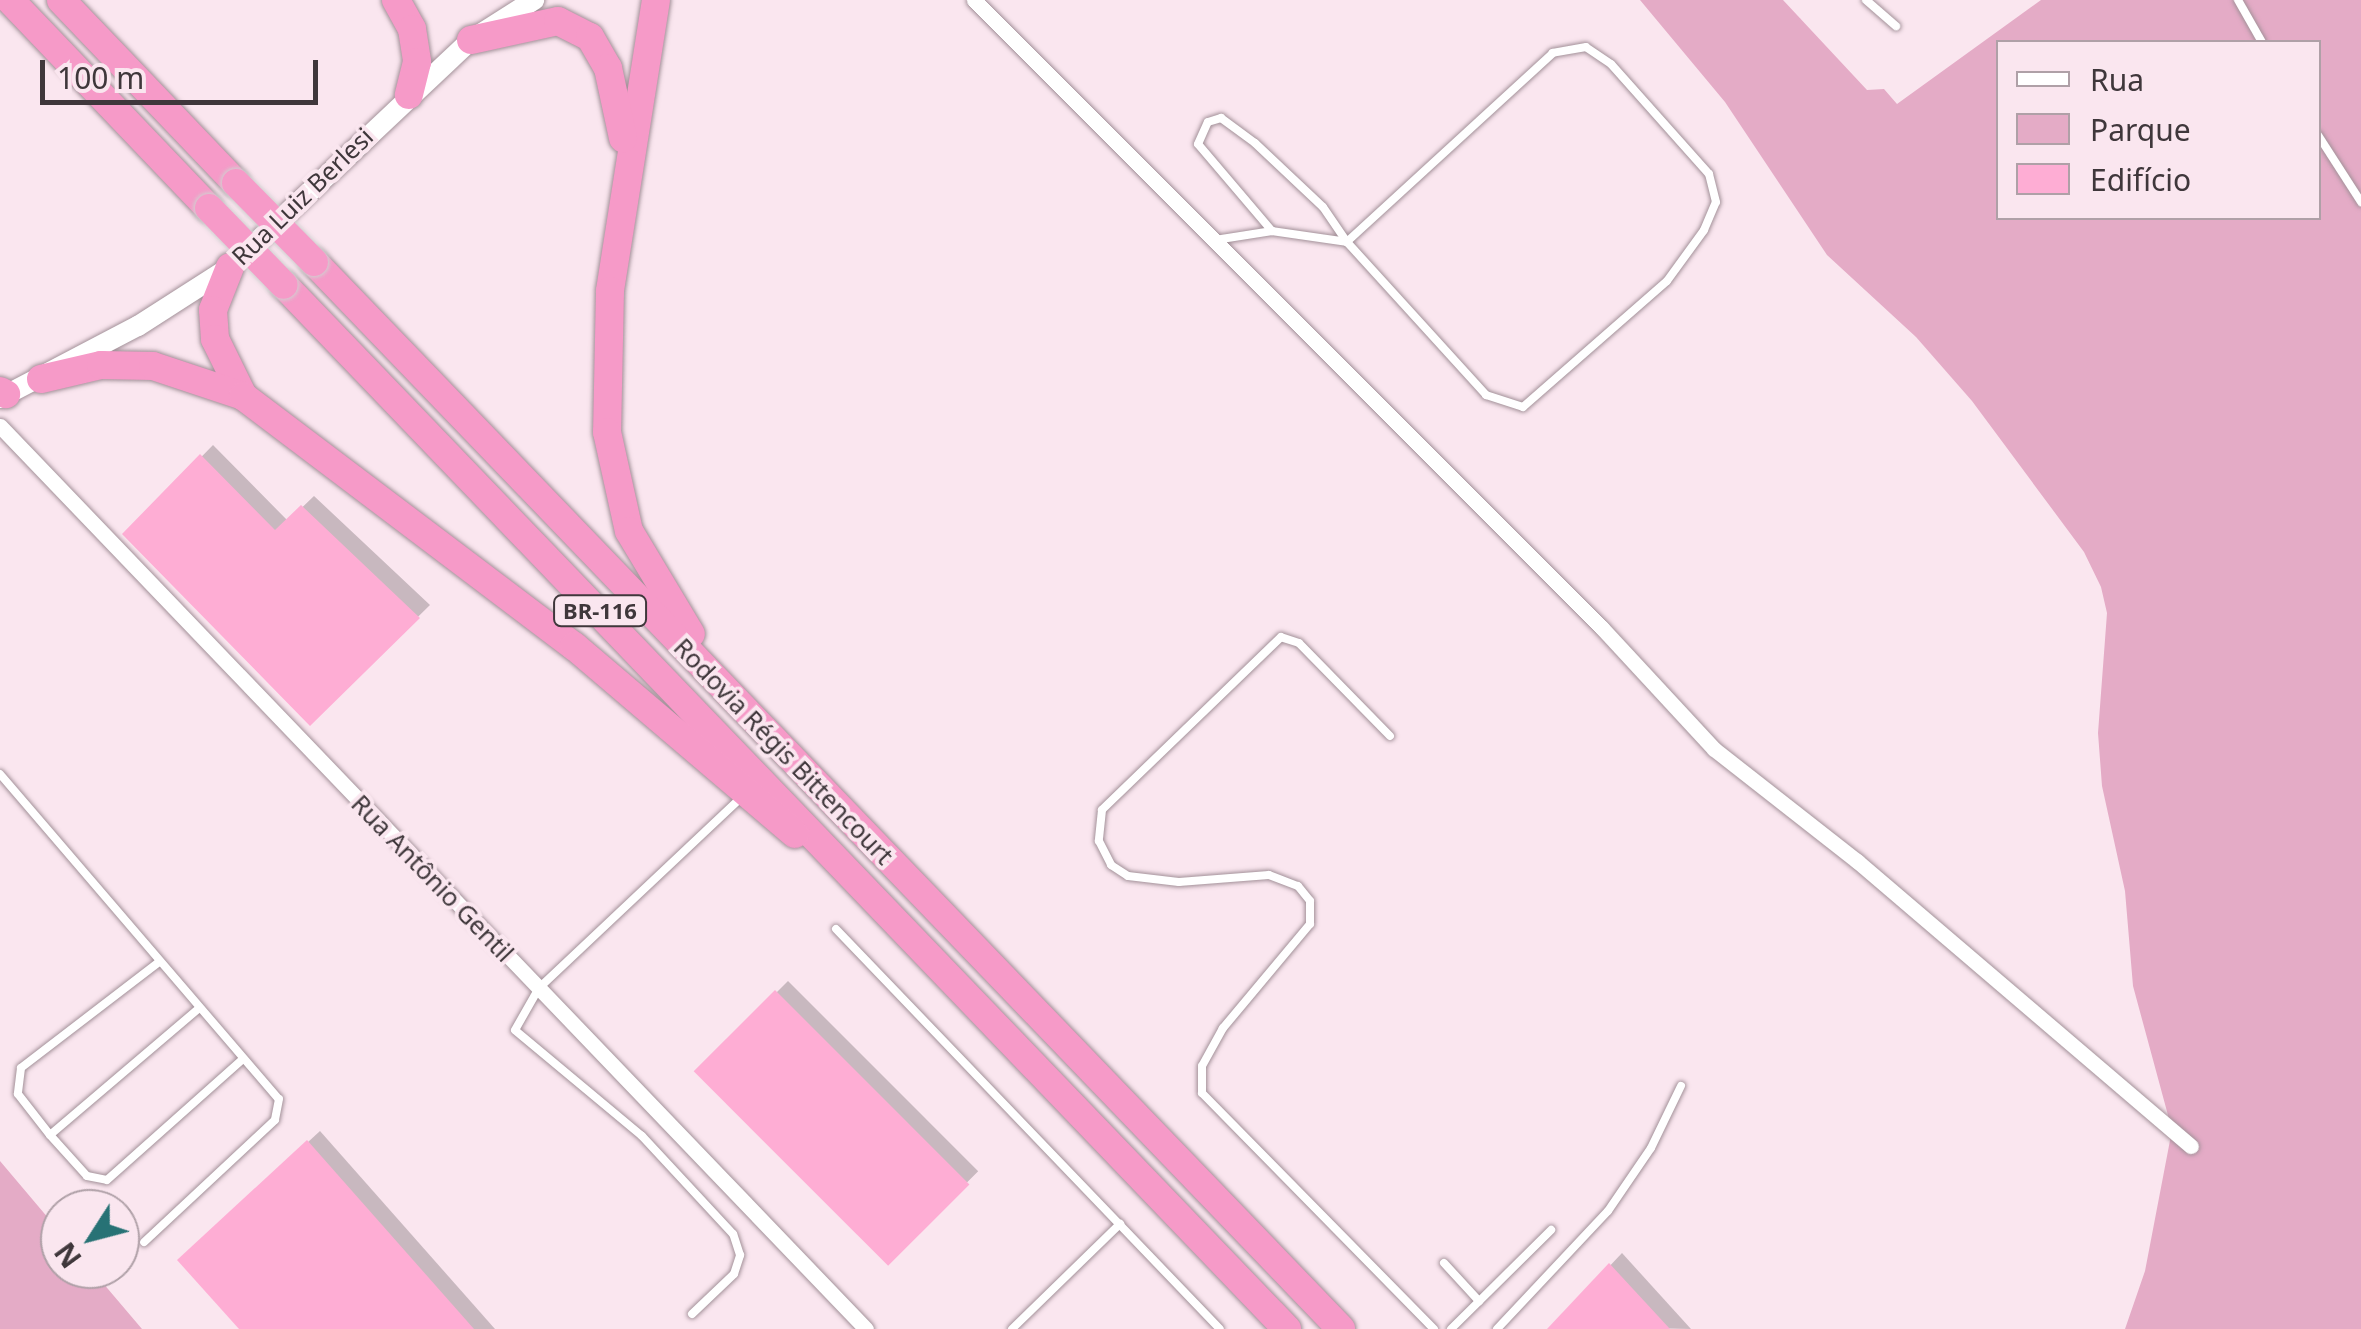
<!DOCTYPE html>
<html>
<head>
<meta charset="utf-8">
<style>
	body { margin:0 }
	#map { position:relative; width:2361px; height:1329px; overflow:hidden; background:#fae6ef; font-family:"Noto Sans",sans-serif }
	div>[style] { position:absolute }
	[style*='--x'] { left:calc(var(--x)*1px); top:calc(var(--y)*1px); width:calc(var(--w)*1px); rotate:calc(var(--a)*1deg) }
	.green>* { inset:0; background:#e4abc6 }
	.shadow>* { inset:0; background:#0003; transform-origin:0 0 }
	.building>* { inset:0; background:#feadd4; transform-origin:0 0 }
	.roads { filter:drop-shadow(0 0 2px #a39199) drop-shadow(0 0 2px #a39199) }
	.lane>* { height:8px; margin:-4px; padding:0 4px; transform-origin:4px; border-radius:4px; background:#fff }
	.street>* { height:15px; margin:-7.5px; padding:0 7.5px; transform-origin:7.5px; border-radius:7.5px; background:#fff }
	.secondary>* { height:20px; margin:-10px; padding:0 10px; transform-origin:10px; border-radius:10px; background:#fff }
	.highway>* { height:28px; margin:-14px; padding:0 14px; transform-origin:14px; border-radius:14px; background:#f69ac8 }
	.bridges { filter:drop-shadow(0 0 2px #d1cfd0) drop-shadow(0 0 2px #d1cfd0) }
	.highway-bridge>* { height:28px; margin:-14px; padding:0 14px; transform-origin:14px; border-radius:14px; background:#f69ac8 }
	span { translate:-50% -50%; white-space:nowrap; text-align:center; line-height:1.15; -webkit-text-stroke:8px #fae6ef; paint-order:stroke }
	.shield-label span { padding:2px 8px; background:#fae6ef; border:2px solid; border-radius:8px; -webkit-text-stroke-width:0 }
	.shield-label { font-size:22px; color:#3f373b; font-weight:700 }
	.street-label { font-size:25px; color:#3f373b }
	.legend { position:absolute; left:1996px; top:40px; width:325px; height:180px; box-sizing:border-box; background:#fae6ef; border:2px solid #afa0a7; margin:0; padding:12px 18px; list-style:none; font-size:30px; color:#3f373b }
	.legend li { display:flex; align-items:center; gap:20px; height:50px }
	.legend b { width:50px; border:2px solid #afa0a7 }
	.north { position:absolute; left:40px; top:1189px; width:100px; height:100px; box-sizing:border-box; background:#fae6ef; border:2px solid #afa0a7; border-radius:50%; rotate:234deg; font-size:28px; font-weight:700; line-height:40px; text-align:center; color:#3f373b }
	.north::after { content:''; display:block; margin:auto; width:35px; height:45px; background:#277275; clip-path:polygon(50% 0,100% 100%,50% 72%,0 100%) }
	.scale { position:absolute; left:40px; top:60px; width:278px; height:45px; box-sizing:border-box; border:5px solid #3f373b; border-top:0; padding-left:12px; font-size:30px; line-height:35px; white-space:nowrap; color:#3f373b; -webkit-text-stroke:8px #fae6ef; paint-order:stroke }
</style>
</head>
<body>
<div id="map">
	<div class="green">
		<div style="clip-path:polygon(evenodd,1640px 0,1783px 0,1867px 90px,1884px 89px,1897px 104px,2041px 0,2361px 0,2361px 1329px,2125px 1329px,2145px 1271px,2172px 1130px,2133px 986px,2125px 891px,2102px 786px,2098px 733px,2107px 613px,2101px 587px,2084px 552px,1972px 401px,1916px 337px,1827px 255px,1725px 102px,1640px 0,1998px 42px,2318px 42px,2318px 218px,1998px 218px,1998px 42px)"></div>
		<div style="clip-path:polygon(0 1161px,60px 1232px,60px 1269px,91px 1269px,142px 1329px,0 1329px)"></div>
	</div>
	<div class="shadow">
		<div style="clip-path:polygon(213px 445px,288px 521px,314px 496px,430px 605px,310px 723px,126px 534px)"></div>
		<div style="left:788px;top:981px;width:269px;height:113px;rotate:45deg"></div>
		<div style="clip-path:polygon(320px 1131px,495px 1329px,243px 1329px,192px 1249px)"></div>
		<div style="clip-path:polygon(1622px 1253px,1691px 1329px,1553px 1326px)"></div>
	</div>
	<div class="building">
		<div style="clip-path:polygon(200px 454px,275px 530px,301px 505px,420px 618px,310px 726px,122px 534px)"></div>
		<div style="left:775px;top:990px;width:275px;height:115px;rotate:45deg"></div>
		<div style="clip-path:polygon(307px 1140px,474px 1329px,239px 1329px,177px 1260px)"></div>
		<div style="clip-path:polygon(1609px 1263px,1670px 1329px,1547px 1329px)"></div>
	</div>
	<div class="roads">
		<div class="lane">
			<div style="--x:1866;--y:0;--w:40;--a:41"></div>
			<div style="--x:2238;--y:0;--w:48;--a:60.3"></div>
			<div style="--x:2318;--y:135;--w:80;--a:57.3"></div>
			<div style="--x:1272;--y:231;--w:114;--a:-130.4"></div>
			<div style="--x:1198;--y:144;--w:24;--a:-66"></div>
			<div style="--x:1208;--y:122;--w:14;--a:-17"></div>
			<div style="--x:1221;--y:118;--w:42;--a:36.3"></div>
			<div style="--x:1255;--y:143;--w:93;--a:43.3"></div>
			<div style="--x:1323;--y:207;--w:42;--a:55.6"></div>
			<div style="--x:1347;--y:242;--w:207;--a:47.7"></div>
			<div style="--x:1486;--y:395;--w:39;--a:18"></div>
			<div style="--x:1523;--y:407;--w:191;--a:-41.2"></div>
			<div style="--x:1667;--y:281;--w:63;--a:-54"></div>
			<div style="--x:1704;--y:230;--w:30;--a:-67"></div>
			<div style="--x:1716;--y:202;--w:29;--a:-104"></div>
			<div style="--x:1709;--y:174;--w:147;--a:-131.7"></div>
			<div style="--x:1611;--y:64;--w:30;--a:-146"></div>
			<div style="--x:1586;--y:47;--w:34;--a:170"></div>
			<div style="--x:1553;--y:53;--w:280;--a:137.5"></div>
			<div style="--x:1215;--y:240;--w:58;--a:-9"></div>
			<div style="--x:1272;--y:231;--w:76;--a:8.3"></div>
			<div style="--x:1390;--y:736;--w:130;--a:-134.4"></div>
			<div style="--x:1299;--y:643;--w:19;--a:-162"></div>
			<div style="--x:1281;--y:637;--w:249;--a:136"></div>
			<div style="--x:1102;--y:810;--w:31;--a:96"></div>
			<div style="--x:1099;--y:841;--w:27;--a:63"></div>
			<div style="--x:1111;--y:865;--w:20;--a:33"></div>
			<div style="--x:1128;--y:876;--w:51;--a:6.7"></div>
			<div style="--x:1179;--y:882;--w:90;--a:-4.4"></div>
			<div style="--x:1269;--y:875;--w:31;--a:21"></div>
			<div style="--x:1298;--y:886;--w:19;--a:51"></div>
			<div style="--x:1310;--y:901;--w:23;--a:90"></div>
			<div style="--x:1310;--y:924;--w:136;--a:129.9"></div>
			<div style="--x:1223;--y:1028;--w:43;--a:118.9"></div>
			<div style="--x:1202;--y:1066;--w:27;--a:90"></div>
			<div style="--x:1202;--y:1093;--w:331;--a:45.5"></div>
			<div style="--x:0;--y:774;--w:428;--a:49.4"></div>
			<div style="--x:279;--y:1099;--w:21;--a:101"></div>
			<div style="--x:275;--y:1120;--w:179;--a:137"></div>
			<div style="--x:836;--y:929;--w:554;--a:46.17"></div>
			<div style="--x:159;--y:962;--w:174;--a:142.5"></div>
			<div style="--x:21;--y:1068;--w:26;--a:97"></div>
			<div style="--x:18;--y:1094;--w:52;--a:52"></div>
			<div style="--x:50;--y:1135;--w:55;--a:47.9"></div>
			<div style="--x:87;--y:1176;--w:20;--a:11"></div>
			<div style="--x:107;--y:1180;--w:182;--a:-41.7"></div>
			<div style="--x:50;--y:1135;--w:196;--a:-40.4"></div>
			<div style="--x:1444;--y:1263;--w:52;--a:47.4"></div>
			<div style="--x:692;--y:1314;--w:58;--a:-43.6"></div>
			<div style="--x:734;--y:1274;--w:20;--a:-72"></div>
			<div style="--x:740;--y:1255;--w:22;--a:-108"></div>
			<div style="--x:733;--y:1234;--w:134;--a:-132.9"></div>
			<div style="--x:642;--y:1136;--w:165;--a:-140.2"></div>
			<div style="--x:515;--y:1030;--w:48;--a:-60.3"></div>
			<div style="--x:539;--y:988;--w:280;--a:-43.3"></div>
			<div style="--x:1012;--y:1329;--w:151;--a:-44.2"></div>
			<div style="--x:1451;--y:1329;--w:141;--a:-44.7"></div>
			<div style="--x:1497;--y:1329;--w:162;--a:-46.8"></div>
			<div style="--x:1608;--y:1211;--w:76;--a:-55.7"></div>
			<div style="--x:1651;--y:1148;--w:69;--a:-64.2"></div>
		</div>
		<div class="street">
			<div style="--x:974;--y:0;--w:888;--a:45"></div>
			<div style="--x:1602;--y:628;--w:165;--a:47.2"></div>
			<div style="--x:1714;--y:749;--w:182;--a:38.1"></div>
			<div style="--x:1857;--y:861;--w:439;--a:40.5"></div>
			<div style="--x:0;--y:426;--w:1251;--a:46.2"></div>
		</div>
		<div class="secondary">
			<div style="--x:0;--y:398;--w:156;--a:-27.6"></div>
			<div style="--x:138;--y:326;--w:109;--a:-32.7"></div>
			<div style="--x:230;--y:267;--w:331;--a:-43.3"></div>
			<div style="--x:471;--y:40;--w:75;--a:-32.4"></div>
		</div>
		<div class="highway">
			<div style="--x:10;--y:0;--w:288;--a:46.3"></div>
			<div style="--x:61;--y:0;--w:253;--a:46.3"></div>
			<div style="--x:396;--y:0;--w:33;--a:61"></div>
			<div style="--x:412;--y:29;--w:33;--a:81"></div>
			<div style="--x:417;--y:62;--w:34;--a:104"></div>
			<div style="--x:656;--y:0;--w:295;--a:99"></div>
			<div style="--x:610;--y:291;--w:141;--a:91.2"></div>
			<div style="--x:607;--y:432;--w:101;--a:77.5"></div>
			<div style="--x:629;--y:531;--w:120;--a:59"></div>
			<div style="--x:471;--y:40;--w:89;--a:-12.3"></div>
			<div style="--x:558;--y:21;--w:36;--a:27"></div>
			<div style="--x:590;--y:37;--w:36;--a:60"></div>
			<div style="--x:608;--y:68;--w:72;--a:77.9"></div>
			<div style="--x:314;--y:262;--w:1481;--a:46.09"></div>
			<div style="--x:230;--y:267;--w:46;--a:111.6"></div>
			<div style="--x:213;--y:310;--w:29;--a:86"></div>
			<div style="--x:215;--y:339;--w:64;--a:63.8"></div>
			<div style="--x:284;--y:285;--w:1448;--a:46.15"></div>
			<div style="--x:41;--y:379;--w:62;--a:-13.1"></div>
			<div style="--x:101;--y:365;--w:52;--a:1.1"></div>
			<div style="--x:153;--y:366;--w:95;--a:18.4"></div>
			<div style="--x:243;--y:396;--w:415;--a:37.1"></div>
			<div style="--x:574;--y:646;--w:290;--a:40.4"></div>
			<div style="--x:0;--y:391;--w:7;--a:27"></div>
		</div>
	</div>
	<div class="bridges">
		<div class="highway-bridge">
			<div style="--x:236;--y:183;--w:111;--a:45.4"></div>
			<div style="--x:209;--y:208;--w:107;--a:45.8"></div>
		</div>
	</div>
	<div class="shield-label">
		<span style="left:600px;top:611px">BR-116</span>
	</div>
	<div class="street-label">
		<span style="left:302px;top:196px;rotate:-44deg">Rua Luiz Berlesi</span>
		<span style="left:784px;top:751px;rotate:46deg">Rodovia Régis Bittencourt</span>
		<span style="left:433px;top:878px;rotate:46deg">Rua Antônio Gentil</span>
	</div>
	<ul class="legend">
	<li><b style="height:12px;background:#fff"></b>Rua</li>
	<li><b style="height:28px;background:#e4abc6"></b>Parque</li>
	<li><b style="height:28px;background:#feadd4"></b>Edifício</li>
	</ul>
	<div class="north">N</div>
	<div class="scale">100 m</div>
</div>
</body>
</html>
